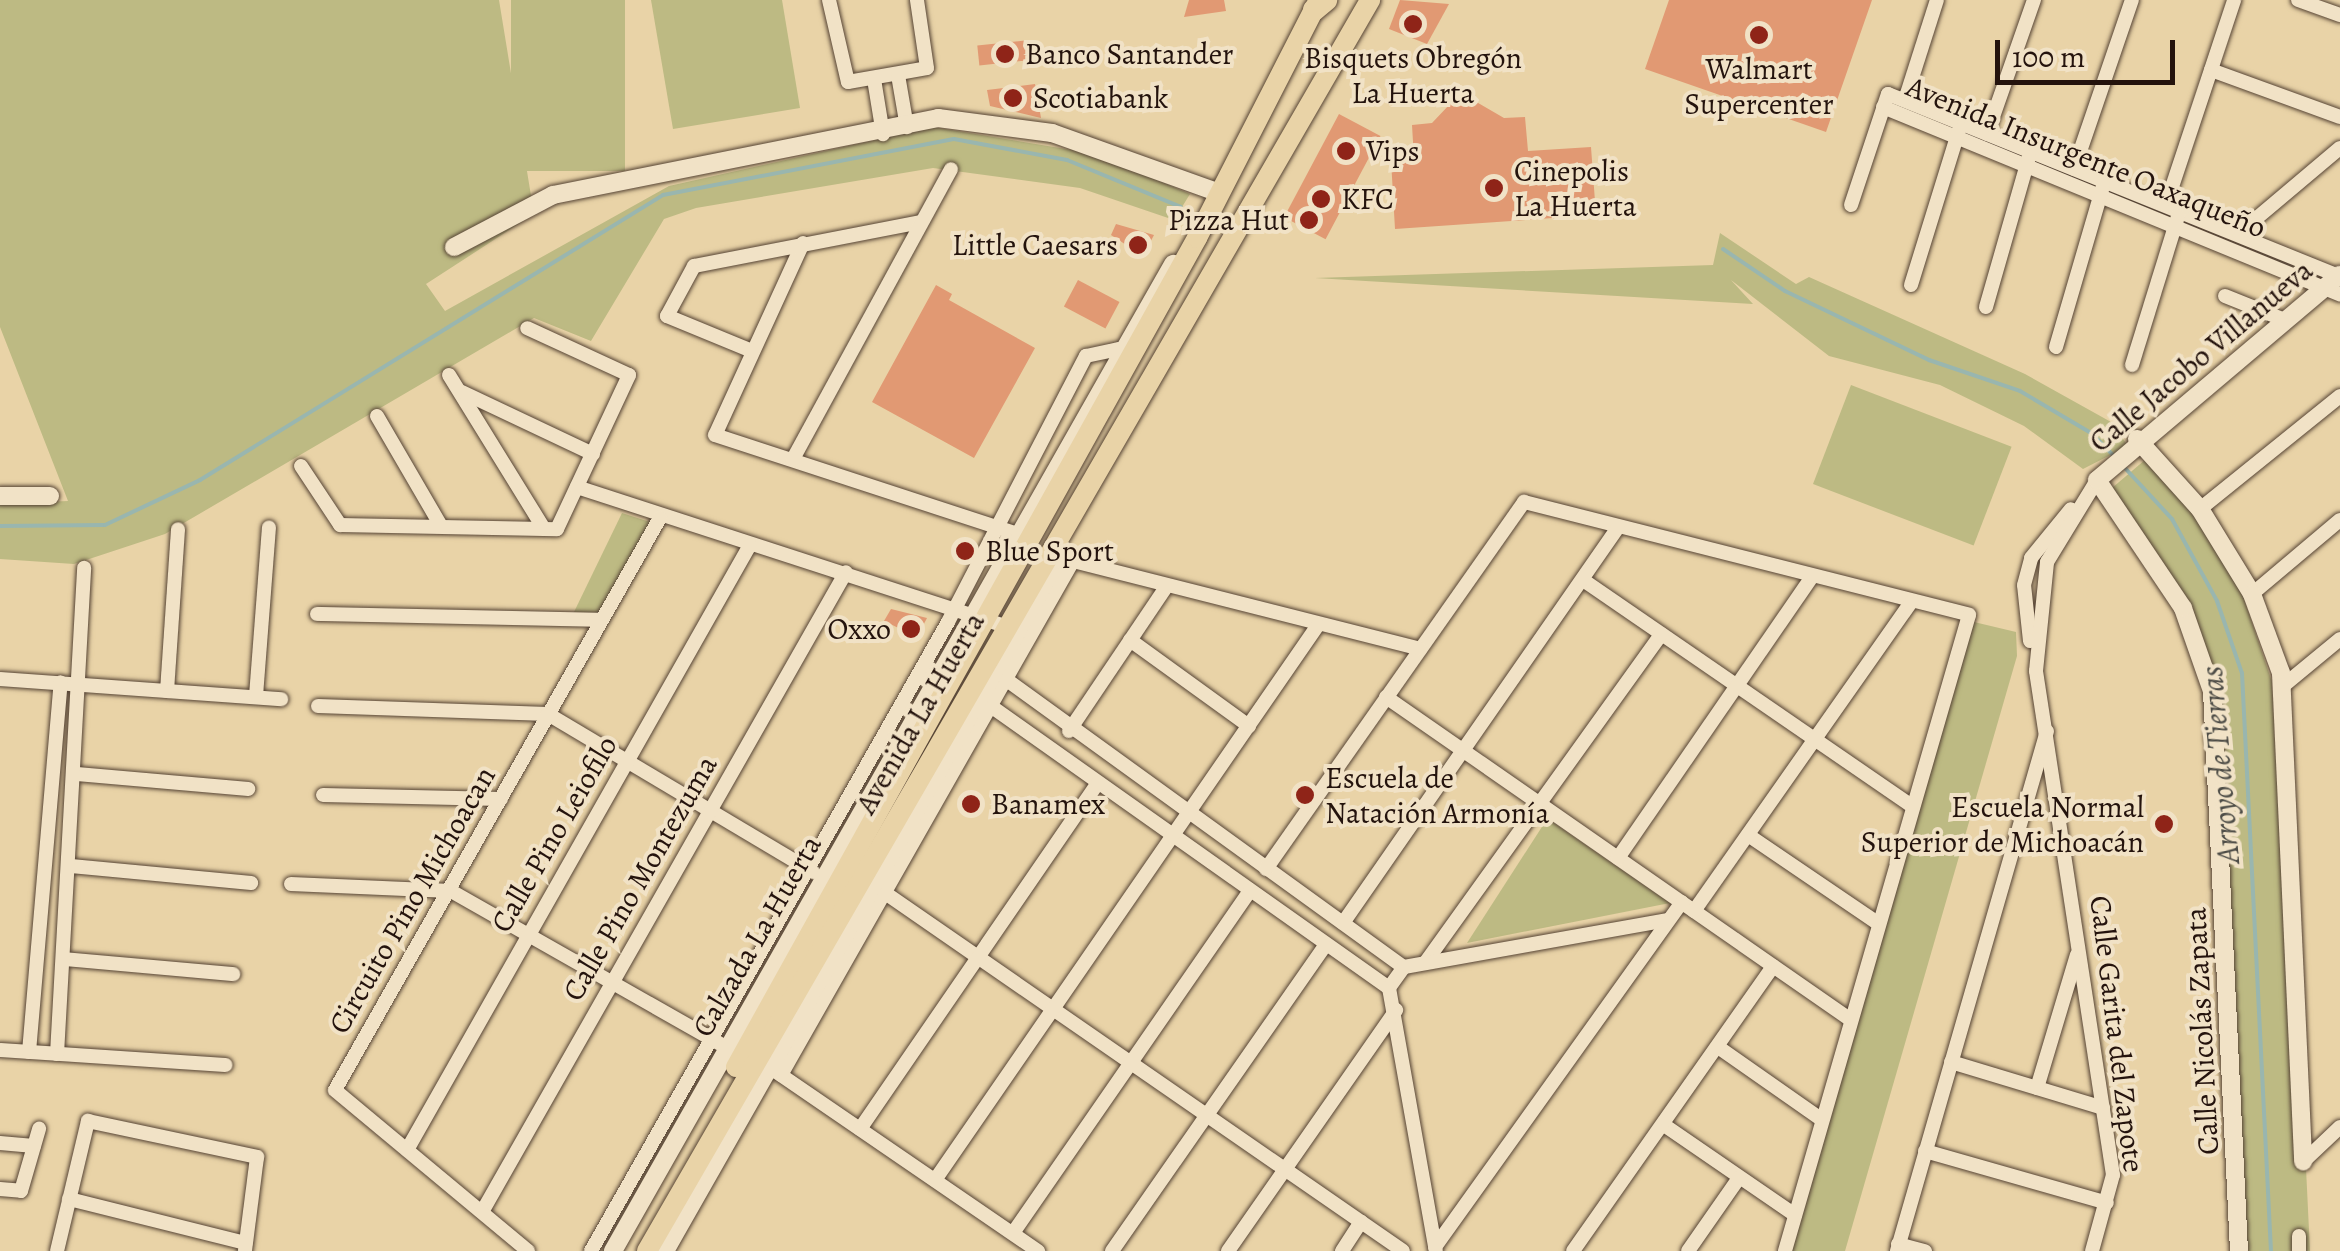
<!DOCTYPE html>
<html>
<head>
<meta charset="utf-8">
<style>
	body { margin:0 }
	#map { position:relative; width:2340px; height:1251px; overflow:hidden; background:#e9d3a7; font-family:Alegreya,serif }
	div>[style] { position:absolute }
	[style*='--x'] { left:calc(var(--x)*1px); top:calc(var(--y)*1px); width:calc(var(--w)*1px); rotate:calc(var(--a)*1deg) }
	.green>* { inset:0; background:#bdba83; transform-origin:0 0 }
	.stream>* { height:4px; margin:-2px; padding:0 2px; transform-origin:2px; border-radius:2px; background:#99b6af }
	.building>* { inset:0; background:#e19973; transform-origin:0 0 }
	.roads { filter:drop-shadow(0 0 2px #554334) drop-shadow(0 0 2px #554334) }
	.minor>* { height:14px; margin:-7px; padding:0 7px; transform-origin:7px; border-radius:7px; background:#f1e2c6 }
	.tertiary>* { height:18px; margin:-9px; padding:0 9px; transform-origin:9px; border-radius:9px; background:#f1e2c6 }
	.primary>* { height:20px; margin:-10px; padding:0 10px; transform-origin:10px; border-radius:10px; background:#e9d3a7 }
	.trunk>* { height:22px; margin:-11px; padding:0 11px; transform-origin:11px; border-radius:11px; background:#e9d3a7 }
	.dots>* { width:28px; height:28px; translate:-50% -50%; box-sizing:border-box; border:5px solid #f1e2c6; border-radius:50% }
	span { translate:-50% -50%; white-space:nowrap; text-align:center; line-height:1.15; -webkit-text-stroke:8px #f1e2c6; paint-order:stroke }
	.poi-label { font-size:30px; color:#24130d }
	.left { translate:0 -50%; text-align:left }
	.right { translate:-100% -50%; text-align:right }
	.street-label { font-size:30px; color:#24130d }
	.water-label { font-size:32px; color:#4d4c46; font-style:italic }
	.scale { position:absolute; left:1995px; top:40px; width:180px; height:45px; box-sizing:border-box; border:5px solid #24130d; border-top:0; padding-left:12px; font-size:30px; line-height:35px; white-space:nowrap; color:#24130d; -webkit-text-stroke:8px #f1e2c6; paint-order:stroke }
</style>
</head>
<body>
<div id="map">
	<div class="green">
		<div style="clip-path:polygon(0 0,499px 0,534px 214px,426px 284px,445px 311px,669px 186px,933px 127px,1096px 154px,1190px 194px,1174px 220px,1080px 188px,933px 168px,696px 208px,664px 219px,591px 341px,534px 318px,165px 534px,74px 564px,0 559px,0 504px,68px 501px,0 327px)"></div>
		<div style="left:511px;top:0;width:114px;height:171px"></div>
		<div style="clip-path:polygon(651px 0,782px 0,800px 108px,673px 129px)"></div>
		<div style="clip-path:polygon(1720px 233px,1796px 284px,1809px 277px,2025px 374px,2111px 422px,2128px 446px,2083px 469px,2024px 426px,1940px 385px,1829px 356px,1731px 280px,1753px 304px,1315px 278px,1713px 265px)"></div>
		<div style="left:1851px;top:385px;width:172px;height:106px;rotate:21deg"></div>
		<div style="clip-path:polygon(2146px 459px,2197px 514px,2242px 593px,2272px 682px,2295px 1159px,2306px 1168px,2310px 1251px,2245px 1251px,2222px 719px,2186px 604px,2112px 488px)"></div>
		<div style="clip-path:polygon(622px 513px,653px 523px,602px 613px,574px 612px)"></div>
		<div style="clip-path:polygon(1974px 622px,2016px 632px,2017px 656px,1845px 1251px,1792px 1251px)"></div>
		<div style="clip-path:polygon(1547px 819px,1548px 819px,1670px 903px,1467px 943px)"></div>
	</div>
	<div class="stream">
		<div style="--x:1723;--y:249;--w:75;--a:34.1"></div>
		<div style="--x:1785;--y:291;--w:160;--a:25.6"></div>
		<div style="--x:1929;--y:360;--w:96;--a:18.8"></div>
		<div style="--x:2020;--y:391;--w:82;--a:30.6"></div>
		<div style="--x:2091;--y:433;--w:33;--a:45"></div>
		<div style="--x:2124;--y:467;--w:71;--a:47.3"></div>
		<div style="--x:2172;--y:519;--w:94;--a:61.2"></div>
		<div style="--x:2217;--y:601;--w:76;--a:70.9"></div>
		<div style="--x:2242;--y:673;--w:579;--a:87.13"></div>
		<div style="--x:0;--y:526;--w:105;--a:-0.5"></div>
		<div style="--x:105;--y:525;--w:105;--a:-25.3"></div>
		<div style="--x:200;--y:480;--w:544;--a:-31.61"></div>
		<div style="--x:663;--y:195;--w:296;--a:-10.9"></div>
		<div style="--x:954;--y:139;--w:115;--a:10.5"></div>
		<div style="--x:1067;--y:160;--w:123;--a:22.4"></div>
	</div>
	<div class="building">
		<div style="clip-path:polygon(1189px 0,1224px 0,1226px 11px,1184px 17px)"></div>
		<div style="clip-path:polygon(1400px 0,1449px 4px,1427px 44px,1389px 29px)"></div>
		<div style="clip-path:polygon(1669px 0,1872px 0,1826px 132px,1645px 69px)"></div>
		<div style="left:1030px;top:40px;width:20px;height:53px;rotate:84deg"></div>
		<div style="clip-path:polygon(1035px 84px,1041px 118px,990px 106px,987px 90px)"></div>
		<div style="clip-path:polygon(1473px 100px,1504px 118px,1525px 117px,1528px 151px,1591px 147px,1596px 215px,1395px 229px,1391px 160px,1414px 159px,1412px 125px,1432px 123px,1450px 104px)"></div>
		<div style="left:1339px;top:114px;width:47px;height:117px;rotate:28deg"></div>
		<div style="clip-path:polygon(1116px 224px,1154px 235px,1143px 256px,1111px 235px)"></div>
		<div style="left:1078px;top:280px;width:47px;height:30px;rotate:28deg"></div>
		<div style="clip-path:polygon(936px 285px,952px 294px,949px 300px,1035px 348px,974px 458px,872px 402px)"></div>
		<div style="clip-path:polygon(891px 609px,927px 618px,917px 637px,884px 621px)"></div>
	</div>
	<div class="roads">
		<div class="minor">
			<div style="--x:829;--y:0;--w:84;--a:77"></div>
			<div style="--x:848;--y:82;--w:80;--a:-10"></div>
			<div style="--x:927;--y:68;--w:69;--a:-98.4"></div>
			<div style="--x:2298;--y:0;--w:45;--a:19.7"></div>
			<div style="--x:2211;--y:70;--w:137;--a:20"></div>
			<div style="--x:898;--y:75;--w:53;--a:80.2"></div>
			<div style="--x:874;--y:79;--w:56;--a:80.7"></div>
			<div style="--x:1905;--y:100;--w:105;--a:-72.3"></div>
			<div style="--x:1883;--y:107;--w:494;--a:22.3"></div>
			<div style="--x:1987;--y:134;--w:142;--a:-70.7"></div>
			<div style="--x:2074;--y:169;--w:179;--a:-71.1"></div>
			<div style="--x:1851;--y:205;--w:117;--a:-71.6"></div>
			<div style="--x:1888;--y:94;--w:488;--a:22"></div>
			<div style="--x:2166;--y:205;--w:216;--a:-71.6"></div>
			<div style="--x:2239;--y:233;--w:132;--a:-40.1"></div>
			<div style="--x:803;--y:243;--w:211;--a:114.6"></div>
			<div style="--x:715;--y:435;--w:316;--a:18.1"></div>
			<div style="--x:1911;--y:285;--w:162;--a:-72.8"></div>
			<div style="--x:2225;--y:296;--w:65;--a:21.8"></div>
			<div style="--x:1986;--y:307;--w:156;--a:-74"></div>
			<div style="--x:2056;--y:347;--w:168;--a:-73.7"></div>
			<div style="--x:752;--y:351;--w:92;--a:-157.6"></div>
			<div style="--x:667;--y:316;--w:57;--a:-61.6"></div>
			<div style="--x:694;--y:266;--w:230;--a:-11"></div>
			<div style="--x:2132;--y:365;--w:156;--a:-72.8"></div>
			<div style="--x:449;--y:375;--w:181;--a:58.3"></div>
			<div style="--x:462;--y:392;--w:145;--a:25.3"></div>
			<div style="--x:377;--y:416;--w:127;--a:59.8"></div>
			<div style="--x:793;--y:459;--w:330;--a:-61.4"></div>
			<div style="--x:301;--y:466;--w:71;--a:56.5"></div>
			<div style="--x:340;--y:525;--w:217;--a:1.1"></div>
			<div style="--x:557;--y:529;--w:170;--a:-64.9"></div>
			<div style="--x:629;--y:375;--w:112;--a:-155.3"></div>
			<div style="--x:577;--y:487;--w:449;--a:18"></div>
			<div style="--x:2200;--y:509;--w:180;--a:-38.9"></div>
			<div style="--x:1583;--y:580;--w:396;--a:34.5"></div>
			<div style="--x:2252;--y:594;--w:115;--a:-40.1"></div>
			<div style="--x:317;--y:614;--w:284;--a:1.2"></div>
			<div style="--x:1130;--y:640;--w:147;--a:35.9"></div>
			<div style="--x:2030;--y:641;--w:56;--a:-96.1"></div>
			<div style="--x:2024;--y:585;--w:28;--a:-75"></div>
			<div style="--x:2031;--y:558;--w:63;--a:-50.8"></div>
			<div style="--x:1000;--y:675;--w:498;--a:35.9"></div>
			<div style="--x:0;--y:679;--w:282;--a:4.1"></div>
			<div style="--x:2283;--y:686;--w:74;--a:-39.5"></div>
			<div style="--x:167;--y:691;--w:162;--a:-86.1"></div>
			<div style="--x:256;--y:696;--w:169;--a:-85.6"></div>
			<div style="--x:1386;--y:697;--w:563;--a:34.79"></div>
			<div style="--x:985;--y:702;--w:495;--a:35.3"></div>
			<div style="--x:318;--y:706;--w:230;--a:2"></div>
			<div style="--x:548;--y:714;--w:309;--a:30.8"></div>
			<div style="--x:1069;--y:731;--w:174;--a:-56"></div>
			<div style="--x:77;--y:774;--w:172;--a:5"></div>
			<div style="--x:323;--y:795;--w:178;--a:1.3"></div>
			<div style="--x:1748;--y:835;--w:155;--a:34.2"></div>
			<div style="--x:1618;--y:858;--w:341;--a:-55.4"></div>
			<div style="--x:71;--y:866;--w:181;--a:5.4"></div>
			<div style="--x:1266;--y:869;--w:449;--a:-54.9"></div>
			<div style="--x:1524;--y:502;--w:459;--a:14.2"></div>
			<div style="--x:1969;--y:615;--w:662;--a:106.14"></div>
			<div style="--x:291;--y:884;--w:160;--a:2.5"></div>
			<div style="--x:451;--y:891;--w:309;--a:29.6"></div>
			<div style="--x:878;--y:888;--w:638;--a:34.66"></div>
			<div style="--x:1694;--y:911;--w:378;--a:-54.9"></div>
			<div style="--x:1343;--y:923;--w:482;--a:-55.2"></div>
			<div style="--x:64;--y:959;--w:170;--a:5.1"></div>
			<div style="--x:1425;--y:963;--w:405;--a:-54.3"></div>
			<div style="--x:1404;--y:967;--w:26;--a:126"></div>
			<div style="--x:1389;--y:988;--w:267;--a:79.9"></div>
			<div style="--x:1404;--y:967;--w:267;--a:-10.1"></div>
			<div style="--x:1718;--y:1047;--w:126;--a:35"></div>
			<div style="--x:0;--y:1050;--w:226;--a:3.8"></div>
			<div style="--x:29;--y:1052;--w:371;--a:-85.1"></div>
			<div style="--x:57;--y:1054;--w:487;--a:-86.8"></div>
			<div style="--x:1951;--y:1062;--w:159;--a:16.8"></div>
			<div style="--x:775;--y:1071;--w:319;--a:34.4"></div>
			<div style="--x:781;--y:1075;--w:591;--a:-60.4"></div>
			<div style="--x:1073;--y:561;--w:358;--a:14.2"></div>
			<div style="--x:2037;--y:1088;--w:139;--a:-73.3"></div>
			<div style="--x:1664;--y:1125;--w:159;--a:34.5"></div>
			<div style="--x:860;--y:1129;--w:419;--a:-55.5"></div>
			<div style="--x:0;--y:1143;--w:34;--a:5"></div>
			<div style="--x:407;--y:1150;--w:695;--a:-60.45"></div>
			<div style="--x:1925;--y:1151;--w:189;--a:15.9"></div>
			<div style="--x:2303;--y:1162;--w:51;--a:-43.4"></div>
			<div style="--x:935;--y:1180;--w:674;--a:-55.39"></div>
			<div style="--x:0;--y:1189;--w:21;--a:5"></div>
			<div style="--x:21;--y:1191;--w:65;--a:-73.8"></div>
			<div style="--x:69;--y:1199;--w:182;--a:14"></div>
			<div style="--x:482;--y:1212;--w:736;--a:-60.37"></div>
			<div style="--x:1013;--y:1233;--w:415;--a:-55.3"></div>
			<div style="--x:2299;--y:1236;--w:15;--a:90"></div>
			<div style="--x:1898;--y:1244;--w:28;--a:15"></div>
			<div style="--x:1435;--y:1247;--w:424;--a:-54.4"></div>
			<div style="--x:57;--y:1251;--w:134;--a:-76.6"></div>
			<div style="--x:88;--y:1121;--w:173;--a:12"></div>
			<div style="--x:257;--y:1157;--w:95;--a:97.3"></div>
			<div style="--x:528;--y:1251;--w:251;--a:-140.2"></div>
			<div style="--x:335;--y:1090;--w:658;--a:-60.4"></div>
			<div style="--x:591;--y:1251;--w:723;--a:-60.42"></div>
			<div style="--x:948;--y:622;--w:300;--a:-62.6"></div>
			<div style="--x:1086;--y:356;--w:34;--a:-12"></div>
			<div style="--x:1112;--y:1251;--w:372;--a:-55.1"></div>
			<div style="--x:1228;--y:1251;--w:294;--a:-55.1"></div>
			<div style="--x:1342;--y:1251;--w:35;--a:-57"></div>
			<div style="--x:1573;--y:1251;--w:348;--a:-54.9"></div>
			<div style="--x:1688;--y:1251;--w:89;--a:-55.1"></div>
			<div style="--x:1897;--y:1251;--w:541;--a:-73.91"></div>
			<div style="--x:2092;--y:1251;--w:79;--a:-74.6"></div>
			<div style="--x:2113;--y:1175;--w:510;--a:-98.69"></div>
			<div style="--x:2036;--y:671;--w:110;--a:-84.2"></div>
			<div style="--x:2047;--y:562;--w:96;--a:-58.6"></div>
		</div>
		<div class="tertiary">
			<div style="--x:454;--y:247;--w:112;--a:-27.7"></div>
			<div style="--x:553;--y:195;--w:393;--a:-11.3"></div>
			<div style="--x:938;--y:118;--w:115;--a:7.5"></div>
			<div style="--x:1052;--y:133;--w:178;--a:19.7"></div>
			<div style="--x:2137;--y:439;--w:94;--a:48"></div>
			<div style="--x:2200;--y:509;--w:100;--a:58.5"></div>
			<div style="--x:2252;--y:594;--w:84;--a:69.8"></div>
			<div style="--x:2281;--y:673;--w:489;--a:87.4"></div>
			<div style="--x:0;--y:496;--w:50;--a:0"></div>
			<div style="--x:613;--y:1251;--w:1135;--a:-60.43"></div>
			<div style="--x:665;--y:1251;--w:799;--a:-60.39"></div>
			<div style="--x:2239;--y:1251;--w:561;--a:-92.76"></div>
			<div style="--x:2212;--y:691;--w:88;--a:-109.3"></div>
			<div style="--x:2183;--y:608;--w:154;--a:-123.9"></div>
			<div style="--x:2097;--y:480;--w:318;--a:-40.2"></div>
		</div>
		<div class="primary">
			<div style="--x:736;--y:1067;--w:949;--a:-60.92"></div>
			<div style="--x:1197;--y:238;--w:267;--a:-62.9"></div>
			<div style="--x:647;--y:1251;--w:1445;--a:-59.97"></div>
		</div>
		<div class="trunk">
			<div style="--x:1314;--y:10;--w:16;--a:-40"></div>
		</div>
	</div>
	<div class="dots">
		<div style="left:1413px;top:24px;background:#8f2418"></div>
		<div style="left:1759px;top:35px;background:#8f2418"></div>
		<div style="left:1005px;top:54px;background:#8f2418"></div>
		<div style="left:1013px;top:98px;background:#8f2418"></div>
		<div style="left:1346px;top:151px;background:#8f2418"></div>
		<div style="left:1494px;top:188px;background:#8f2418"></div>
		<div style="left:1321px;top:199px;background:#8f2418"></div>
		<div style="left:1309px;top:220px;background:#8f2418"></div>
		<div style="left:1138px;top:245px;background:#8f2418"></div>
		<div style="left:965px;top:551px;background:#8f2418"></div>
		<div style="left:911px;top:629px;background:#8f2418"></div>
		<div style="left:1305px;top:795px;background:#8f2418"></div>
		<div style="left:971px;top:804px;background:#8f2418"></div>
		<div style="left:2164px;top:824px;background:#8f2418"></div>
	</div>
	<div class="poi-label">
		<span class="left" style="left:1025px;top:54px">Banco Santander</span>
		<span style="left:1413px;top:75px">Bisquets Obregón<br>La Huerta</span>
		<span style="left:1759px;top:86px">Walmart<br>Supercenter</span>
		<span class="left" style="left:1033px;top:98px">Scotiabank</span>
		<span class="left" style="left:1366px;top:151px">Vips</span>
		<span class="left" style="left:1514px;top:188px">Cinepolis<br>La Huerta</span>
		<span class="left" style="left:1341px;top:199px">KFC</span>
		<span class="right" style="left:1289px;top:220px">Pizza Hut</span>
		<span class="right" style="left:1118px;top:245px">Little Caesars</span>
		<span class="left" style="left:985px;top:551px">Blue Sport</span>
		<span class="right" style="left:891px;top:629px">Oxxo</span>
		<span class="left" style="left:1325px;top:795px">Escuela de<br>Natación Armonía</span>
		<span class="left" style="left:991px;top:804px">Banamex</span>
		<span class="right" style="left:2144px;top:824px">Escuela Normal<br>Superior de Michoacán</span>
	</div>
	<div class="street-label">
		<span style="left:2086px;top:157px;rotate:22deg">Avenida Insurgente Oaxaqueño</span>
		<span style="left:2201px;top:356px;rotate:-40deg">Calle Jacobo Villanueva</span>
		<span style="left:920px;top:713px;rotate:-60deg">Avenida La Huerta</span>
		<span style="left:554px;top:834px;rotate:-60deg">Calle Pino Leiofilo</span>
		<span style="left:640px;top:878px;rotate:-60deg">Calle Pino Montezuma</span>
		<span style="left:412px;top:900px;rotate:-60deg">Circuito Pino Michoacan</span>
		<span style="left:757px;top:936px;rotate:-60deg">Calzada La Huerta</span>
		<span style="left:2202px;top:1031px;rotate:-93deg">Calle Nicolás Zapata</span>
		<span style="left:2117px;top:1034px;rotate:83deg">Calle Garita del Zapote</span>
	</div>
	<div class="water-label">
		<span style="left:2220px;top:765px;rotate:-95deg">Arroyo de Tierras</span>
	</div>
	<div class="scale">100 m</div>
</div>
</body>
</html>
